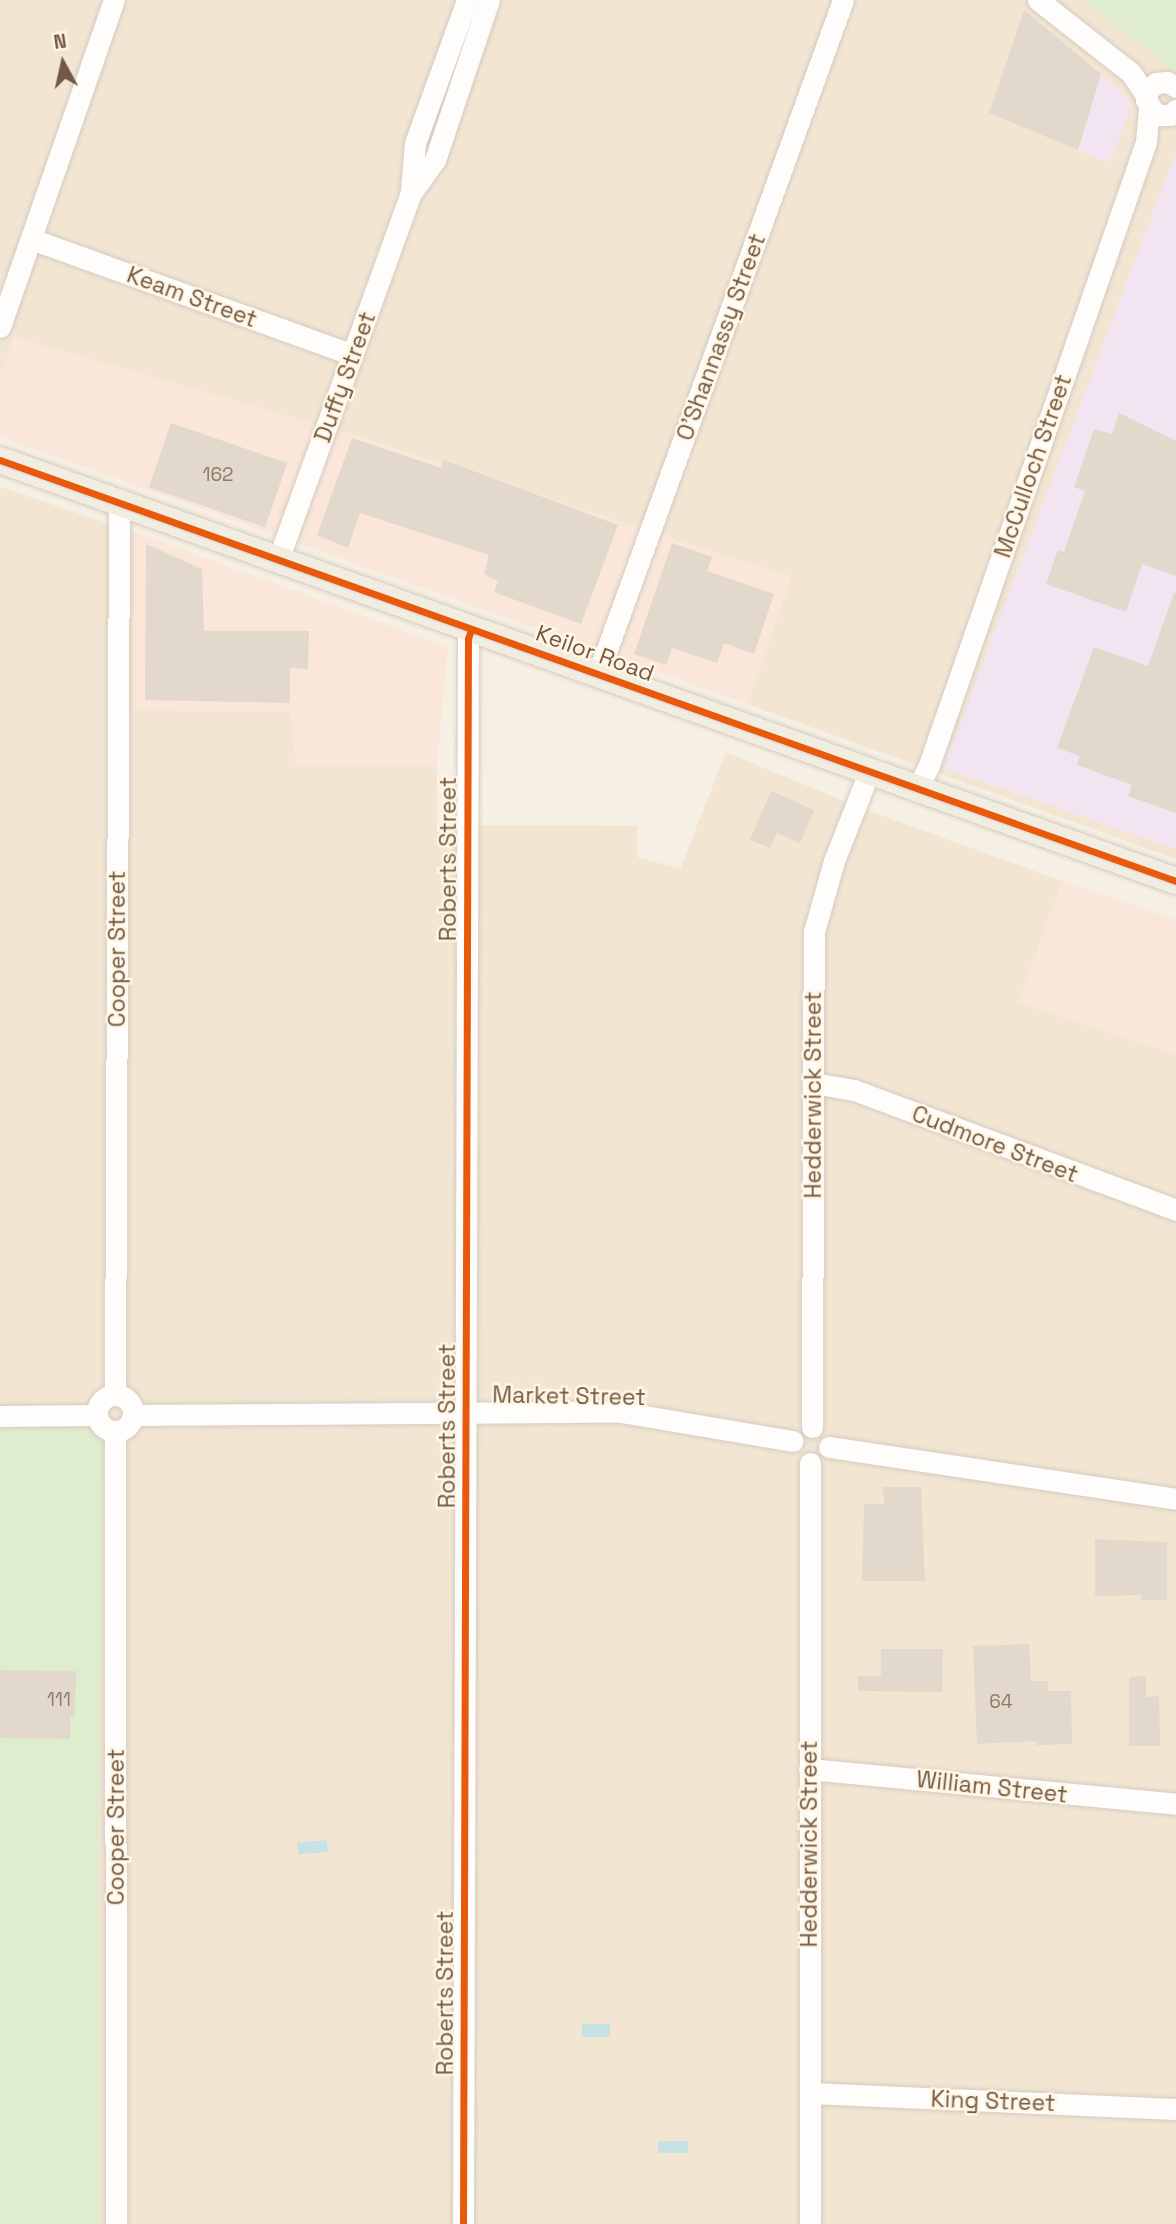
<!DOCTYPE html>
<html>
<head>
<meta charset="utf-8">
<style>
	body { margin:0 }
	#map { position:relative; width:1176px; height:2224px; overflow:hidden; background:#f6f0e4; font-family:"Space Grotesk",sans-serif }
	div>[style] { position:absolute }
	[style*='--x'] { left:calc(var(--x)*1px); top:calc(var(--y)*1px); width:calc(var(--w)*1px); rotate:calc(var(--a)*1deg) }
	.residential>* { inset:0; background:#f2e6d3 }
	.commercial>* { inset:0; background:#fae7d9 }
	.education>* { inset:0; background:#f2e4f0 }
	.green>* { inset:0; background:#dfedce }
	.water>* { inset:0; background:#c6e2e5; transform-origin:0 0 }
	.building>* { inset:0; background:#e2d8cc; transform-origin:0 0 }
	.roads { filter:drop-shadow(0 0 2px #d5cbc0) drop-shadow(0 0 2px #d5cbc0) }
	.minor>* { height:21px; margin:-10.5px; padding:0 10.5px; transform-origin:10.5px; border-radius:10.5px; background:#fefdfb }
	.minor>.ring { margin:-10.5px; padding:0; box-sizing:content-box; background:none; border:21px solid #fefdfb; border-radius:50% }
	.major>* { height:26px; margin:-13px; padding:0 13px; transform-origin:13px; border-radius:13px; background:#f2ede1 }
	.tram>* { height:2px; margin:-1px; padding:0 1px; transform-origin:1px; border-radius:1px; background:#e3e0e3 }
	.cycleway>* { height:7px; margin:-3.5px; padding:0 3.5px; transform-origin:3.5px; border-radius:3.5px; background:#e8590c }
	span { translate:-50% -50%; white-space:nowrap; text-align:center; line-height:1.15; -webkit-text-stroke:5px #fff6e4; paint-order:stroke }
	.number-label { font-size:19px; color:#907a69 }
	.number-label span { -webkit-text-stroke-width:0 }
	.street-label { font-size:23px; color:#735845 }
	.north { position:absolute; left:28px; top:28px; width:70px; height:70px; -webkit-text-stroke:5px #fff6e4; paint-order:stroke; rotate:352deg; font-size:19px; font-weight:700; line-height:28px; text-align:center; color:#735845 }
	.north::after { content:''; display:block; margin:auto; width:24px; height:32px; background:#735845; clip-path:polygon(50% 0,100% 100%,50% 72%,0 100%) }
</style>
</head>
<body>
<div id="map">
	<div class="residential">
		<div style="clip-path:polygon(0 0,1176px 0,1176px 859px,747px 704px,791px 578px,0 375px)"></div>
		<div style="clip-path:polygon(0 487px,134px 532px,134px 710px,290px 711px,297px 766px,437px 766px,437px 825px,637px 826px,637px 857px,680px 869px,726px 752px,856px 806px,1062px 881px,1019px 1002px,1176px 1054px,1176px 2224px,0 2224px)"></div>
	</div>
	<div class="commercial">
		<div style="clip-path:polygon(14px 337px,354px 435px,791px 577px,747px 704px,0 437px,0 375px)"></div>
		<div style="clip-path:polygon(134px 532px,448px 647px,437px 766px,296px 766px,290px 711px,133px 710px)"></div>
		<div style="clip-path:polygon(1062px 881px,1176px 920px,1176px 1054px,1019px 1002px)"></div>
	</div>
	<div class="education">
		<div style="clip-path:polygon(1101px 74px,1133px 104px,1109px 163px,1078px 150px)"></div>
		<div style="clip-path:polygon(1176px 152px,1176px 849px,943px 768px)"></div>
	</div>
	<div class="green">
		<div style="clip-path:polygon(1084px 0,1176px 0,1176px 72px)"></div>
		<div style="clip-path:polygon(0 1428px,93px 1428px,104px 1439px,98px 1884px,99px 2224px,0 2224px)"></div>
	</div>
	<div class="water">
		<div style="left:327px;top:1840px;width:12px;height:30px;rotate:85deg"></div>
		<div style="left:610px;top:2024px;width:13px;height:28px;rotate:90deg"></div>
		<div style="left:688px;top:2141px;width:12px;height:30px;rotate:90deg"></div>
	</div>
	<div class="building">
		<div style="clip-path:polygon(1024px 10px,1101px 74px,1078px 150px,989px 113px)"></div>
		<div style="clip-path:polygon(1119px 413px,1176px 441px,1176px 576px,1142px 564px,1126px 612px,1046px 584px,1058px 550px,1064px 552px,1085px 491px,1074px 487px,1094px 429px,1112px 434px)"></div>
		<div style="left:171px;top:423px;width:123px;height:68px;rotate:19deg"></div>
		<div style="clip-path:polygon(352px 438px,441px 468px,444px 460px,618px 525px,581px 624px,494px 592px,498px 581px,484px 574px,489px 555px,360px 513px,348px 548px,317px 535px)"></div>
		<div style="clip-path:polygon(672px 543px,712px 557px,707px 571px,774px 594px,754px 654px,724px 643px,717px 663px,672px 648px,666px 665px,634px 654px)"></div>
		<div style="clip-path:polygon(146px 544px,202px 569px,204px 631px,309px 631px,308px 669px,290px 668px,290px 703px,145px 700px)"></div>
		<div style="clip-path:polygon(1174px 593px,1176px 593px,1176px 813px,1128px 796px,1132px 785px,1077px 765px,1080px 756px,1057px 748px,1094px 647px,1148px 666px)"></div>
		<div style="clip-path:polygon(771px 791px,814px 810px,800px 843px,777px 833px,770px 848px,750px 840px)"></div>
		<div style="clip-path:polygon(883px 1487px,921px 1487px,925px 1581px,862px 1581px,864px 1504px,884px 1504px)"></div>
		<div style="clip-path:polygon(1095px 1539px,1167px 1542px,1167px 1600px,1141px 1600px,1141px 1595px,1095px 1596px)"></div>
		<div style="clip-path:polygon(1029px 1644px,1031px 1681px,1048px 1681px,1048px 1691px,1071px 1691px,1072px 1744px,1036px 1745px,1036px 1741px,977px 1744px,973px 1646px)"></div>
		<div style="clip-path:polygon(881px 1649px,943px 1649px,942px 1692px,858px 1691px,858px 1676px,881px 1676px)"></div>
		<div style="clip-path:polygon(0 1670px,76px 1671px,75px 1717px,70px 1717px,70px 1739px,0 1738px)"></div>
		<div style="clip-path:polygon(1146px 1676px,1146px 1697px,1159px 1696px,1160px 1746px,1129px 1746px,1129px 1677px)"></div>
	</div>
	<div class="roads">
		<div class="minor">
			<div style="--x:1038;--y:0;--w:118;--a:38.1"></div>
			<div style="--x:1131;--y:73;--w:27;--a:56"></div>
			<div style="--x:1176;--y:87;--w:10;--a:-151"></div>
			<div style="--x:1167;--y:82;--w:11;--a:175"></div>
			<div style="--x:1156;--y:83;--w:11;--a:139"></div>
			<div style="--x:1148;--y:90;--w:10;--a:101"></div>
			<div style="--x:1146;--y:100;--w:18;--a:56"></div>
			<div style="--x:1156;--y:115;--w:14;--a:0"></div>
			<div style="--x:1170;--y:115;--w:8;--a:-40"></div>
			<div style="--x:411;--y:191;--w:48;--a:-85.2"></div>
			<div style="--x:415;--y:143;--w:152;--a:-70"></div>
			<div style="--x:31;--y:239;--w:342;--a:19.8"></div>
			<div style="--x:0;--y:327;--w:346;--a:-70.8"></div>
			<div style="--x:278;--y:560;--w:390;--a:-70.1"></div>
			<div style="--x:411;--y:193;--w:41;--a:-54"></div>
			<div style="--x:435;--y:160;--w:169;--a:-71.4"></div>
			<div style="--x:598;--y:674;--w:717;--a:-70.02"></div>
			<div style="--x:917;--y:789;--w:27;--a:-63"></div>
			<div style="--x:929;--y:765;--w:660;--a:-70.8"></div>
			<div style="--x:1146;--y:142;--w:33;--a:-85"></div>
			<div style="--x:813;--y:1083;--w:42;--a:9.7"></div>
			<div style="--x:854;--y:1090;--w:344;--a:20.4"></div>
			<div style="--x:115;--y:1394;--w:891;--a:-89.74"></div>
			<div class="ring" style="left:97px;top:1395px;width:15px;height:15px"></div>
			<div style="--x:133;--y:1415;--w:488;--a:-0.4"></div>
			<div style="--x:621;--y:1412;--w:174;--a:9.6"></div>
			<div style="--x:0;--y:1416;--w:96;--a:-0.6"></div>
			<div style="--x:812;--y:1427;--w:495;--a:-89.8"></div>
			<div style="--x:814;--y:932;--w:74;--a:-74.3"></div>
			<div style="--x:834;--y:861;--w:96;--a:-68.5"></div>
			<div style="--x:115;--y:1431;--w:793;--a:89.93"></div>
			<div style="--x:829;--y:1447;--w:351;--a:8.5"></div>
			<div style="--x:809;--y:1769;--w:369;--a:5.4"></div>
			<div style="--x:810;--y:2093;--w:366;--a:2.5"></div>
			<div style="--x:463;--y:2224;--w:1585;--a:-89.82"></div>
			<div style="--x:468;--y:639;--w:10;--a:-73"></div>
			<div style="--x:810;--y:2224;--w:761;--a:-90"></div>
		</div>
		<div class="major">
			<div style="--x:0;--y:460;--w:1249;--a:19.7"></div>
		</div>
	</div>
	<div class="tram">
		<div style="--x:0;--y:465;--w:1249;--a:19.7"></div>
	</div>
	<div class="cycleway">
		<div style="--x:0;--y:460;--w:1249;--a:19.7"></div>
		<div style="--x:463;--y:2224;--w:1585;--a:-89.82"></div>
		<div style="--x:468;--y:639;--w:10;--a:-73"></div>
	</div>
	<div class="number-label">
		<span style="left:218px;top:475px">162</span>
		<span style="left:59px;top:1700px">111</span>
		<span style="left:1001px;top:1702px">64</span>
	</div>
	<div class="street-label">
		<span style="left:192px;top:297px;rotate:20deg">Keam Street</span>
		<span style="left:721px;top:337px;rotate:-70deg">O'Shannassy Street</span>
		<span style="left:345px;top:377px;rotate:-70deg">Duffy Street</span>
		<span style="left:1033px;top:466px;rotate:-71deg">McCulloch Street</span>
		<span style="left:595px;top:653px;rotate:20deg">Keilor Road</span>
		<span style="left:448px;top:859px;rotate:-90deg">Roberts Street</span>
		<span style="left:117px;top:949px;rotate:-90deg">Cooper Street</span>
		<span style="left:813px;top:1095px;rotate:-90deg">Hedderwick Street</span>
		<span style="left:995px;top:1144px;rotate:21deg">Cudmore Street</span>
		<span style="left:569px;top:1396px;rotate:1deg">Market Street</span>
		<span style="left:447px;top:1426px;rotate:-90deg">Roberts Street</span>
		<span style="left:992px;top:1787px;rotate:6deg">William Street</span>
		<span style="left:116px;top:1827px;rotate:-90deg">Cooper Street</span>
		<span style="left:809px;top:1844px;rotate:-90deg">Hedderwick Street</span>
		<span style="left:445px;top:1993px;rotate:-90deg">Roberts Street</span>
		<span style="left:993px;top:2101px;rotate:2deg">King Street</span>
	</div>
	<div class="north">N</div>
</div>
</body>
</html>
